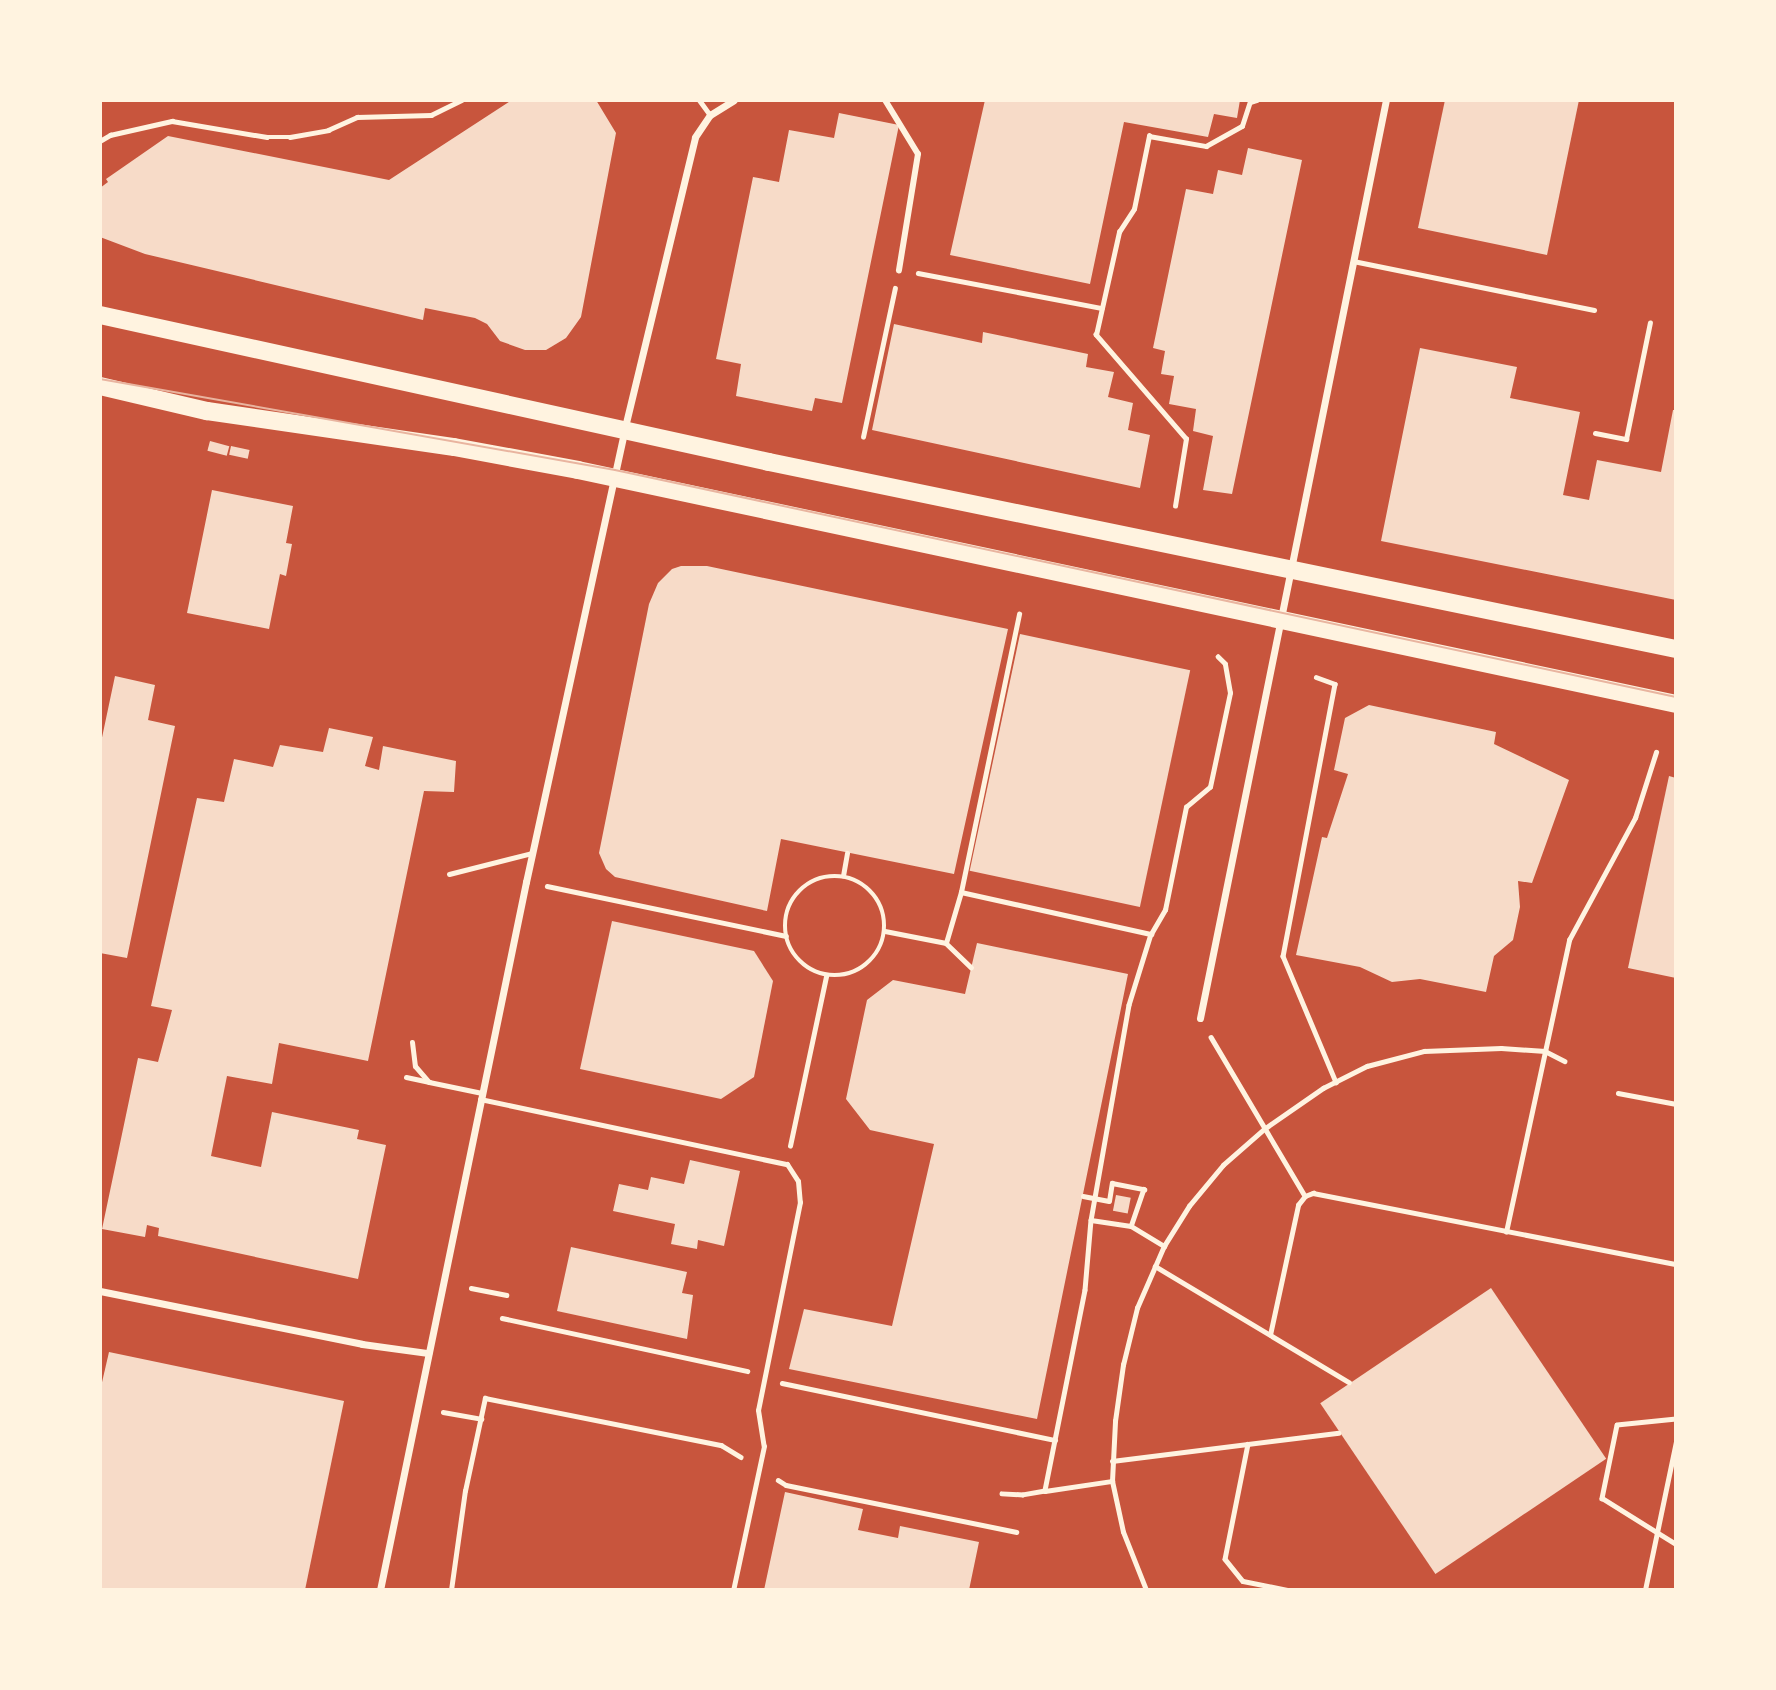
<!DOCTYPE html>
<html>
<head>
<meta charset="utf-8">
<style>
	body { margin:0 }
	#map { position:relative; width:1776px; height:1690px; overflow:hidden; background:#c8553d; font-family:Manrope,sans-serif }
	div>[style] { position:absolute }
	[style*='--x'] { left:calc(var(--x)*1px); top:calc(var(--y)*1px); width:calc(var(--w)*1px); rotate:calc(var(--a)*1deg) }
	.building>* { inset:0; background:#f7dbc8; transform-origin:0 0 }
	.path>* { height:4.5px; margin:-2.25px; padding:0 2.25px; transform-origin:2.25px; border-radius:2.25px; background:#fff3e0 }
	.path>.ring { margin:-2.25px; padding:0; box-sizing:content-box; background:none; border:4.5px solid #fff3e0; border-radius:50% }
	.service>* { height:5px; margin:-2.5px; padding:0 2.5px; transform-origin:2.5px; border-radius:2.5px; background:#fff3e0 }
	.pedestrian>* { height:6px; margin:-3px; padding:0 3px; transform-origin:3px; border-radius:3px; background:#fff3e0 }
	.minor>* { height:7px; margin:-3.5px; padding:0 3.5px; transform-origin:3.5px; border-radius:3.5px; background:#fff3e0 }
	.primary>* { height:18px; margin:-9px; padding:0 9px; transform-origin:9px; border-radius:9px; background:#fff3e0 }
	.tram>* { height:2px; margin:-1px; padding:0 1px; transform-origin:1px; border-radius:1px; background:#e9b49f }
	span { translate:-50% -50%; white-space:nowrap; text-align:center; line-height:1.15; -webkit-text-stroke:7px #fff3e0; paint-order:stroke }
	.frame { position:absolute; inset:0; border:102px solid #fff3e0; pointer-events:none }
</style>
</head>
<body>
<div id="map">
	<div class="building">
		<div style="clip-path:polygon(512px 100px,596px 100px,616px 133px,581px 317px,566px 338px,546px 350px,525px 350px,500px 341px,487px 324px,475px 318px,425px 308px,423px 320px,145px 254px,100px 237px,100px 188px,108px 182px,106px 179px,168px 136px,389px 180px)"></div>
		<div style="clip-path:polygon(985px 100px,1240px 100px,1237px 118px,1214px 114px,1208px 137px,1124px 122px,1090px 284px,950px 255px)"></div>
		<div style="clip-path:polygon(1445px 100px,1579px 100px,1547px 255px,1418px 228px)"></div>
		<div style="clip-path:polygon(839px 113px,899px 125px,842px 403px,815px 398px,812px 411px,736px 396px,741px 364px,716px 359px,753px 177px,779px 182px,789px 130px,834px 138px)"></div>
		<div style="clip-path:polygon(1248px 148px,1302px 160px,1232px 494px,1203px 490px,1213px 436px,1193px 431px,1196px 409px,1169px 404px,1174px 376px,1161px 374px,1165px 351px,1153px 348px,1186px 189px,1213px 194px,1218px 170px,1242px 175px)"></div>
		<div style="clip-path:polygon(894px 324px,982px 343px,983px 332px,1088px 354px,1086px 367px,1114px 372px,1108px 397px,1133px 403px,1128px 430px,1150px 435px,1140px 488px,872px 430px)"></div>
		<div style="clip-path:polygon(1420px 348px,1517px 367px,1510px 398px,1580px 412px,1563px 495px,1589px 500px,1597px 460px,1661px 472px,1673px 410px,1676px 410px,1676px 600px,1381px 541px)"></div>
		<div style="left:210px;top:441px;width:20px;height:10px;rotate:15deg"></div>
		<div style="left:231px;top:446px;width:19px;height:9px;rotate:12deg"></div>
		<div style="clip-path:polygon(212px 490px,293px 506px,286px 543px,292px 544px,286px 576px,280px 574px,269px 629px,187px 613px)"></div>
		<div style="clip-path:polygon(681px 566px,707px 566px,1008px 629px,954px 874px,781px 839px,767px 911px,615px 877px,606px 869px,599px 853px,649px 604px,658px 583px,672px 569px)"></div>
		<div style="left:1020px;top:634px;width:174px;height:242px;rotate:12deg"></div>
		<div style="clip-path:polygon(115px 676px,155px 685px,148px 720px,175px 726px,127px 958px,100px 953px,100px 747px)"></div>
		<div style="clip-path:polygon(1369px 705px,1496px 732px,1494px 744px,1569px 780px,1532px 883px,1518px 881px,1520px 907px,1513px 940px,1494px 956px,1486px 992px,1420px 979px,1392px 982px,1360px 967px,1296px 955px,1322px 837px,1327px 838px,1348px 774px,1334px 770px,1345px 718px)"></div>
		<div style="clip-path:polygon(329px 728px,373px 737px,365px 766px,379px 770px,383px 746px,456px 761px,454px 792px,424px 791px,368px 1061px,279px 1043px,272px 1084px,227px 1076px,211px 1156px,261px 1167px,272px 1112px,359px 1130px,357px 1139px,386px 1145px,358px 1279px,158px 1236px,159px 1228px,147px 1225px,145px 1237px,102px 1229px,138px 1058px,158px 1062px,172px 1010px,151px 1006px,197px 798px,224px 802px,234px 759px,273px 767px,280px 745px,323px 752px)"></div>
		<div style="clip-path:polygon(1669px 776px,1676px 778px,1676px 978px,1628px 968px)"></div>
		<div style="clip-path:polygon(612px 921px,754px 951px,773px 981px,754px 1077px,721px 1099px,580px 1069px)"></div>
		<div style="clip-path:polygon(977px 943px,1128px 974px,1037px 1419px,789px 1369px,804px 1309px,892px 1326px,934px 1144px,870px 1130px,846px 1099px,867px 1000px,893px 980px,965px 994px)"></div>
		<div style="clip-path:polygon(690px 1160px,740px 1171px,724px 1246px,698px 1240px,697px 1249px,671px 1244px,675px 1224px,613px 1211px,619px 1184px,648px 1190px,651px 1177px,684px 1184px)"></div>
		<div style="left:1116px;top:1195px;width:15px;height:16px;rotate:11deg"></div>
		<div style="clip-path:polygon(571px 1247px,687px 1272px,682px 1293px,693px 1295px,687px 1339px,557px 1311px)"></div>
		<div style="left:1491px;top:1288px;width:206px;height:206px;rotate:56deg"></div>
		<div style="clip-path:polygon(109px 1352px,344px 1401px,305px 1590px,100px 1590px,100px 1391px)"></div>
		<div style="clip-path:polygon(785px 1492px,863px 1509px,858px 1530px,898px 1538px,900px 1526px,979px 1542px,969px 1590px,764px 1590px)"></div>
	</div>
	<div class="path">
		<div style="--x:100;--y:141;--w:12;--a:-31"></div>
		<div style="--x:110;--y:135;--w:64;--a:-12.7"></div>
		<div style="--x:172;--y:121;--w:96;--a:9.6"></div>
		<div style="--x:267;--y:137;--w:23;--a:0"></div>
		<div style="--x:290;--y:137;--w:39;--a:-10"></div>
		<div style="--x:328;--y:130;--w:32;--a:-24"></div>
		<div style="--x:357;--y:117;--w:74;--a:-1.5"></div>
		<div style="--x:431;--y:115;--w:34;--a:-26"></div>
		<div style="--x:918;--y:273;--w:187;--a:10.8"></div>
		<div style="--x:863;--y:437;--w:152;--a:-77.9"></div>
		<div style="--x:1175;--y:506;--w:68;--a:-80.7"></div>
		<div style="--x:1186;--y:439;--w:138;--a:-130.9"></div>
		<div style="--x:1096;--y:335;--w:106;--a:-77.4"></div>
		<div style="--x:1119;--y:232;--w:27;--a:-57"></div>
		<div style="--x:1134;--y:209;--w:75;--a:-78.4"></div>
		<div style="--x:1149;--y:136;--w:58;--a:10"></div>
		<div style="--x:1206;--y:146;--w:41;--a:-29.1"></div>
		<div style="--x:1242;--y:126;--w:25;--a:-72"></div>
		<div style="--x:1250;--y:102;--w:7;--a:-16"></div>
		<div style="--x:1316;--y:677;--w:20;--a:20"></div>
		<div style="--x:1335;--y:684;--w:277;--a:100.8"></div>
		<div style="--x:1283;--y:956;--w:137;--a:67.2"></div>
		<div style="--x:843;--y:876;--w:23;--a:-80"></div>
		<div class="ring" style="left:785px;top:876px;width:95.5px;height:95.5px"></div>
		<div style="--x:547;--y:886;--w:244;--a:11.8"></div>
		<div style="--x:961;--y:892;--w:195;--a:12.5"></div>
		<div style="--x:1151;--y:934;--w:74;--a:107.2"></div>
		<div style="--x:1129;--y:1005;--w:218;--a:100"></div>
		<div style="--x:1091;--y:1220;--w:70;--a:94.9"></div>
		<div style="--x:1085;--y:1290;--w:205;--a:101.3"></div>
		<div style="--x:1045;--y:1491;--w:22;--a:170"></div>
		<div style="--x:1023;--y:1495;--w:21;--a:-177"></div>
		<div style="--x:885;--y:931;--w:62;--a:11.1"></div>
		<div style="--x:946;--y:943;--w:35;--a:44"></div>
		<div style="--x:1151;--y:934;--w:28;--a:-60"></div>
		<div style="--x:1165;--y:910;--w:105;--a:-78.5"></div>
		<div style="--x:1186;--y:807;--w:31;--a:-40"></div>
		<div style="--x:1210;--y:787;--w:96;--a:-78"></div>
		<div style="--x:1230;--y:693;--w:29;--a:-100"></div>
		<div style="--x:1225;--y:664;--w:10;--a:-135"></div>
		<div style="--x:946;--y:943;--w:53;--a:-73.6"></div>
		<div style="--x:961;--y:892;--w:284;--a:-78.2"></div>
		<div style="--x:1211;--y:1037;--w:185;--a:59.4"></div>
		<div style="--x:1618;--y:1093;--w:59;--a:10.7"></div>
		<div style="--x:790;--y:1146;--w:174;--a:-78"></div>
		<div style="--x:1083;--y:1196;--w:26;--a:11"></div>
		<div style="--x:1109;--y:1201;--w:18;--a:-81"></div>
		<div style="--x:1112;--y:1183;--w:33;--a:11"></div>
		<div style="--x:1144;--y:1189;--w:39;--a:109"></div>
		<div style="--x:1091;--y:1220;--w:40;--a:8.5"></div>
		<div style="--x:1131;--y:1226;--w:39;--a:31"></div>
		<div style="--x:1506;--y:1232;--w:299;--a:-77.8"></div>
		<div style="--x:1569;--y:940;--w:139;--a:-61.6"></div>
		<div style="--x:1635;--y:818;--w:69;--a:-72.3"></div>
		<div style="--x:1155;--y:1266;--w:226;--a:30.9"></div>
		<div style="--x:471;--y:1288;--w:36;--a:11"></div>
		<div style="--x:502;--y:1318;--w:251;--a:12.2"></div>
		<div style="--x:1270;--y:1335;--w:133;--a:-77.8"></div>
		<div style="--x:1298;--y:1205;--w:11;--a:-52"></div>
		<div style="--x:1305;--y:1196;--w:9;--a:-21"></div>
		<div style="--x:1313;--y:1193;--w:370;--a:11.1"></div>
		<div style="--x:782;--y:1383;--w:279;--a:11.8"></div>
		<div style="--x:443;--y:1412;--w:39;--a:10"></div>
		<div style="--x:1676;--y:1419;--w:59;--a:174.2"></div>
		<div style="--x:1617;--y:1425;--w:75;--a:101.6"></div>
		<div style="--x:1602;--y:1498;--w:87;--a:31.9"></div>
		<div style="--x:1248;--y:1444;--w:117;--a:101.3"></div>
		<div style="--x:1225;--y:1559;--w:28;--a:51"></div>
		<div style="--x:1243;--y:1581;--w:46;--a:11.3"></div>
		<div style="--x:1112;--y:1461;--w:228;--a:-7.1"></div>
		<div style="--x:778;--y:1480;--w:9;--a:32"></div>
		<div style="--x:786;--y:1485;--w:235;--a:11.5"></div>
		<div style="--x:1045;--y:1491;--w:68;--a:-8.5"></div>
		<div style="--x:451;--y:1590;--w:100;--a:-82"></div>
		<div style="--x:465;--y:1491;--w:95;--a:-77.9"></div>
		<div style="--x:485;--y:1398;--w:241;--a:11.3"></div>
		<div style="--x:721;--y:1445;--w:23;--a:31"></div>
		<div style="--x:1146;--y:1590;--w:62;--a:-111.6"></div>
		<div style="--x:1123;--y:1532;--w:52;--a:-102.2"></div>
		<div style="--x:1112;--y:1481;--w:60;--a:-87.1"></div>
		<div style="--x:1115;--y:1421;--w:57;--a:-81.9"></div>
		<div style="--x:1123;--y:1365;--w:59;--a:-76.2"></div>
		<div style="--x:1137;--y:1308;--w:68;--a:-66.5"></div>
		<div style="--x:1164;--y:1246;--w:47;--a:-58"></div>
		<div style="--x:1189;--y:1206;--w:53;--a:-50.3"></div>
		<div style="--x:1223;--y:1165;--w:55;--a:-41.3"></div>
		<div style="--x:1264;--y:1129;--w:72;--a:-34.8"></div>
		<div style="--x:1323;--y:1088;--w:49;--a:-26.6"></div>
		<div style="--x:1367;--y:1066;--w:59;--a:-14.7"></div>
		<div style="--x:1424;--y:1051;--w:77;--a:-2.2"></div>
		<div style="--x:1501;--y:1048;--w:44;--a:3.9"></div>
		<div style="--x:1545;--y:1051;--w:22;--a:27"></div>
		<div style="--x:1645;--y:1590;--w:152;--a:-78.2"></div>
	</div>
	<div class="service">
		<div style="--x:699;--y:100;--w:19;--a:54"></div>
		<div style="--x:1353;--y:261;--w:246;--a:11.5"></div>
		<div style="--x:1595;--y:433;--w:32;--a:11"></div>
		<div style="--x:1626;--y:439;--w:119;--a:-78.4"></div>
		<div style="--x:449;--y:874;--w:86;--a:-14.2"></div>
		<div style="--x:412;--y:1042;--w:24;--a:83"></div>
		<div style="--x:415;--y:1066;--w:21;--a:49"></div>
		<div style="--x:429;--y:1082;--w:54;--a:11.7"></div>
		<div style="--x:406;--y:1077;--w:24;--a:12"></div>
		<div style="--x:480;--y:1099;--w:314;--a:12"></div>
		<div style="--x:787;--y:1164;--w:20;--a:57"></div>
		<div style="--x:798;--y:1181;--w:21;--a:85"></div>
		<div style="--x:800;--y:1202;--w:212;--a:101.4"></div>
		<div style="--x:758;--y:1410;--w:36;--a:81"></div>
		<div style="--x:764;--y:1446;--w:147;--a:102.1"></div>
	</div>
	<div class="pedestrian">
		<div style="--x:885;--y:100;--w:63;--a:58.6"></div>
		<div style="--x:918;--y:154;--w:118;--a:99.3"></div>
	</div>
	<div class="minor">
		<div style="--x:1200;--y:1018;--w:937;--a:-78.55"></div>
		<div style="--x:100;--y:1291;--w:267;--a:11.4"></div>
		<div style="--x:362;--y:1344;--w:67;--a:7.8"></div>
		<div style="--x:380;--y:1590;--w:723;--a:-78.35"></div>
		<div style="--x:526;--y:882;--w:462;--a:-77.7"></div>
		<div style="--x:624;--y:431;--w:302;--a:-76.4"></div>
		<div style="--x:695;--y:137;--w:27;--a:-56"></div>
		<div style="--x:710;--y:115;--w:28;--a:-32"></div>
	</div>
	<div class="primary">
		<div style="--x:100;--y:315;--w:685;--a:12.39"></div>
		<div style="--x:769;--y:462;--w:926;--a:11.65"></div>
		<div style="--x:100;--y:386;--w:110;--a:13.2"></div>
		<div style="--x:207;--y:411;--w:250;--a:8.3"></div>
		<div style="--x:454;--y:447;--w:126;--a:10.5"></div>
		<div style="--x:578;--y:470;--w:1123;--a:12.03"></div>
	</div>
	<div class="tram">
		<div style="--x:100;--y:379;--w:523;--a:10.02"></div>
		<div style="--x:615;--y:470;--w:1085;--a:12.08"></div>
	</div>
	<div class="frame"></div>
</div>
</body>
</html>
